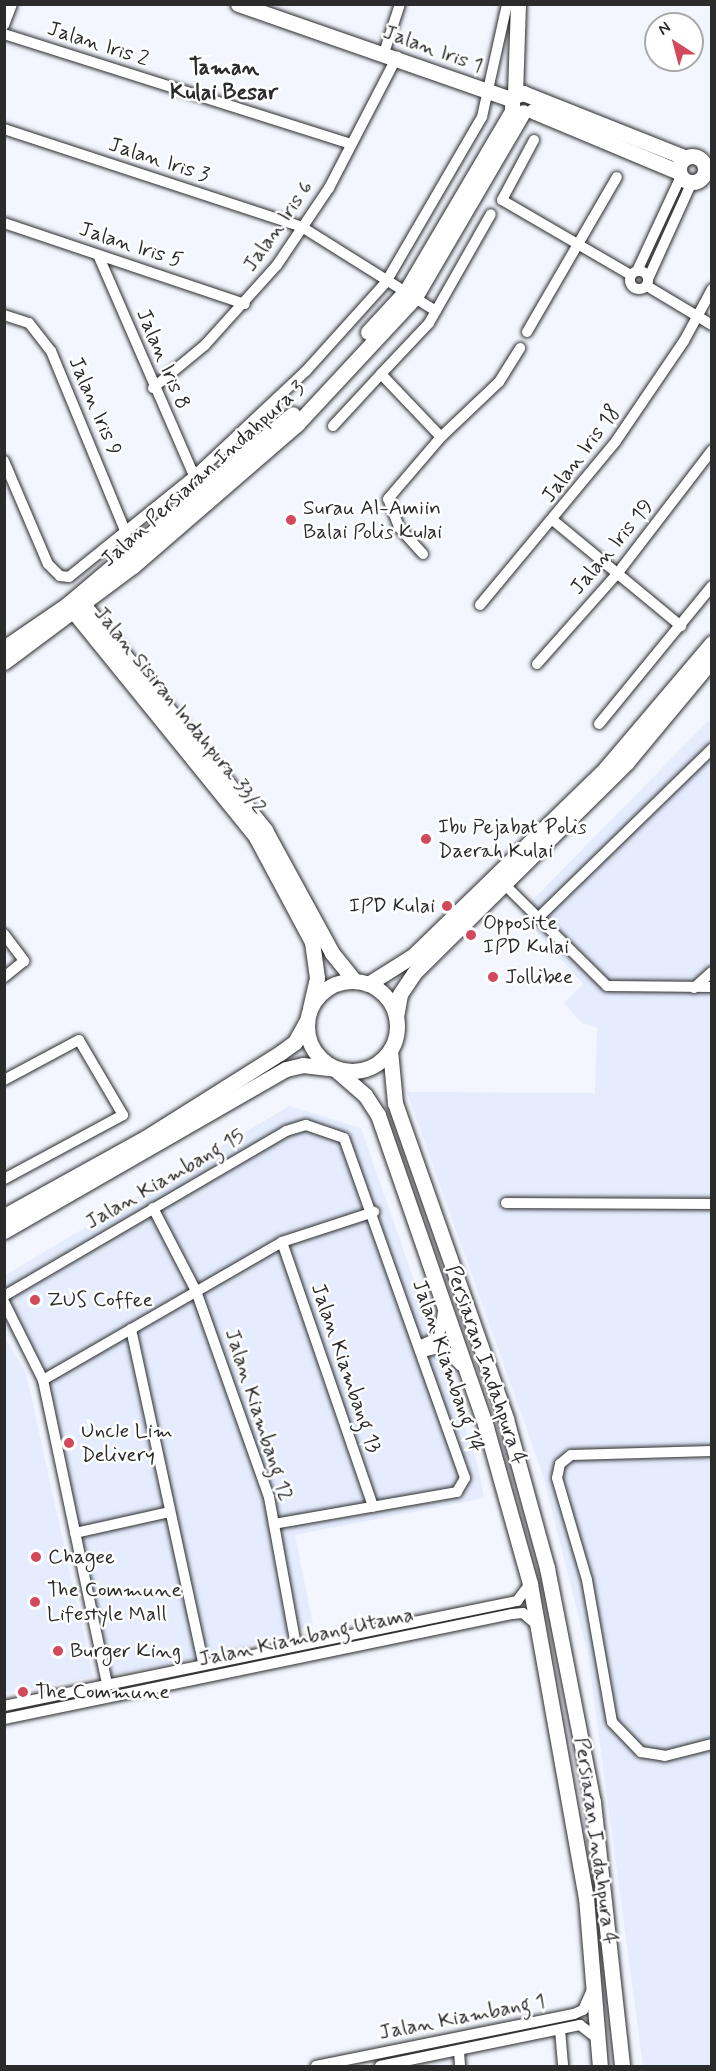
<!DOCTYPE html>
<html>
<head>
<meta charset="utf-8">
<style>
	body { margin:0 }
	#map { position:relative; width:716px; height:2071px; overflow:hidden; background:#f3f6fe; font-family:Mynerve,sans-serif }
	div>[style] { position:absolute }
	[style*='--x'] { left:calc(var(--x)*1px); top:calc(var(--y)*1px); width:calc(var(--w)*1px); rotate:calc(var(--a)*1deg) }
	.built>* { inset:0; background:#e4ecfd }
	.roads { filter:drop-shadow(0 0 2px #2b2b2b) drop-shadow(0 0 2px #2b2b2b) }
	.street>* { height:10px; margin:-5px; padding:0 5px; transform-origin:5px; border-radius:5px; background:#fff }
	.street>.ring { margin:-5px; padding:0; box-sizing:content-box; background:none; border:10px solid #fff; border-radius:50% }
	.secondary>* { height:15px; margin:-7.5px; padding:0 7.5px; transform-origin:7.5px; border-radius:7.5px; background:#fff }
	.secondary>.ring { margin:-7.5px; padding:0; box-sizing:content-box; background:none; border:15px solid #fff; border-radius:50% }
	.dots>* { width:16px; height:16px; translate:-50% -50%; box-sizing:border-box; border:3px solid #fff; border-radius:50% }
	span { translate:-50% -50%; white-space:nowrap; text-align:center; line-height:1.15; -webkit-text-stroke:5px #fff; paint-order:stroke }
	.street-label { font-size:21px; color:#2b2b2b }
	.poi-label { font-size:21px; color:#2b2b2b }
	.left { translate:0 -50%; text-align:left }
	.right { translate:-100% -50%; text-align:right }
	.neighbourhood-label { font-size:22px; color:#2b2b2b; font-weight:700 }
	.frame { position:absolute; inset:0; border:6px solid #2b2b2b; pointer-events:none }
	.north { position:absolute; left:644px; top:12px; width:60px; height:60px; box-sizing:border-box; background:#fff; border:2px solid #aaa; border-radius:50%; rotate:324deg; font-size:16px; font-weight:700; line-height:24px; text-align:center; color:#2b2b2b }
	.north::after { content:''; display:block; margin:auto; width:21px; height:27px; background:#d1495b; clip-path:polygon(50% 0,100% 100%,50% 72%,0 100%) }
</style>
</head>
<body>
<div id="map">
	<div class="built">
		<div style="clip-path:polygon(711px 718px,711px 2066px,643px 2066px,588px 1654px,543px 1475px,407px 1092px,595px 1093px,597px 1028px,582px 1023px,564px 1003px,583px 984px,520px 913px)"></div>
		<div style="clip-path:polygon(289px 1106px,361px 1128px,477px 1462px,484px 1498px,295px 1535px,313px 1625px,220px 1654px,104px 1676px,34px 1372px,5px 1324px,4px 1276px)"></div>
		<div style="clip-path:polygon(5px 1338px,26px 1373px,93px 1677px,5px 1693px)"></div>
	</div>
	<div class="roads">
		<div class="street">
			<div style="--x:4;--y:25;--w:22;--a:-69"></div>
			<div style="--x:4;--y:34;--w:364;--a:17.6"></div>
			<div style="--x:384;--y:53;--w:52;--a:-71.9"></div>
			<div style="--x:4;--y:129;--w:314;--a:18.2"></div>
			<div style="--x:302;--y:227;--w:158;--a:32.1"></div>
			<div style="--x:534;--y:140;--w:68;--a:118.1"></div>
			<div style="--x:502;--y:200;--w:149;--a:30.2"></div>
			<div style="--x:4;--y:223;--w:254;--a:18.6"></div>
			<div style="--x:99;--y:257;--w:239;--a:66.5"></div>
			<div class="ring" style="left:630px;top:271px;width:8px;height:8px"></div>
			<div style="--x:637;--y:271;--w:105;--a:-65.1"></div>
			<div style="--x:648;--y:279;--w:107;--a:-65.6"></div>
			<div style="--x:647;--y:286;--w:76;--a:31"></div>
			<div style="--x:4;--y:315;--w:26;--a:18"></div>
			<div style="--x:29;--y:323;--w:36;--a:52"></div>
			<div style="--x:51;--y:351;--w:197;--a:67.6"></div>
			<div style="--x:527;--y:332;--w:179;--a:-59.9"></div>
			<div style="--x:153;--y:388;--w:67;--a:-39.6"></div>
			<div style="--x:205;--y:345;--w:108;--a:-48"></div>
			<div style="--x:277;--y:265;--w:93;--a:-56"></div>
			<div style="--x:329;--y:188;--w:148;--a:-62.6"></div>
			<div style="--x:333;--y:426;--w:71;--a:-47.3"></div>
			<div style="--x:441;--y:437;--w:87;--a:-133.6"></div>
			<div style="--x:381;--y:374;--w:70;--a:-46.7"></div>
			<div style="--x:429;--y:323;--w:125;--a:-60.4"></div>
			<div style="--x:4;--y:461;--w:112;--a:66.9"></div>
			<div style="--x:48;--y:564;--w:17;--a:45"></div>
			<div style="--x:60;--y:576;--w:9;--a:6"></div>
			<div style="--x:69;--y:577;--w:161;--a:-38.9"></div>
			<div style="--x:194;--y:476;--w:154;--a:-43.2"></div>
			<div style="--x:306;--y:371;--w:120;--a:-48"></div>
			<div style="--x:386;--y:282;--w:191;--a:-59.8"></div>
			<div style="--x:482;--y:117;--w:116;--a:-77.5"></div>
			<div style="--x:554;--y:521;--w:165;--a:39.6"></div>
			<div style="--x:423;--y:554;--w:36;--a:-132"></div>
			<div style="--x:399;--y:527;--w:30;--a:-111"></div>
			<div style="--x:388;--y:499;--w:82;--a:-49.5"></div>
			<div style="--x:441;--y:437;--w:80;--a:-43.5"></div>
			<div style="--x:499;--y:382;--w:40;--a:-58"></div>
			<div style="--x:480;--y:605;--w:213;--a:-50.3"></div>
			<div style="--x:616;--y:441;--w:121;--a:-55.8"></div>
			<div style="--x:684;--y:341;--w:59;--a:-61.7"></div>
			<div style="--x:537;--y:664;--w:120;--a:-48.4"></div>
			<div style="--x:617;--y:574;--w:156;--a:-52.5"></div>
			<div style="--x:599;--y:724;--w:178;--a:-50.7"></div>
			<div style="--x:504;--y:884;--w:145;--a:44.7"></div>
			<div style="--x:607;--y:986;--w:105;--a:0.5"></div>
			<div style="--x:538;--y:918;--w:243;--a:-44.2"></div>
			<div style="--x:4;--y:934;--w:34;--a:53"></div>
			<div style="--x:24;--y:961;--w:26;--a:141"></div>
			<div style="--x:694;--y:988;--w:24;--a:-42"></div>
			<div style="--x:4;--y:1080;--w:85;--a:-28.1"></div>
			<div style="--x:79;--y:1040;--w:87;--a:59.6"></div>
			<div style="--x:123;--y:1115;--w:135;--a:151.7"></div>
			<div style="--x:506;--y:1203;--w:206;--a:0.3"></div>
			<div style="--x:153;--y:1208;--w:93;--a:62.6"></div>
			<div style="--x:196;--y:1291;--w:219;--a:70.5"></div>
			<div style="--x:269;--y:1497;--w:150;--a:79.7"></div>
			<div style="--x:282;--y:1242;--w:280;--a:71"></div>
			<div style="--x:4;--y:1296;--w:327;--a:-30.3"></div>
			<div style="--x:286;--y:1131;--w:21;--a:-17"></div>
			<div style="--x:306;--y:1125;--w:40;--a:18.9"></div>
			<div style="--x:344;--y:1138;--w:361;--a:70.4"></div>
			<div style="--x:465;--y:1478;--w:16;--a:120"></div>
			<div style="--x:457;--y:1492;--w:186;--a:170.1"></div>
			<div style="--x:4;--y:1302;--w:87;--a:63.4"></div>
			<div style="--x:43;--y:1380;--w:311;--a:78.1"></div>
			<div style="--x:131;--y:1329;--w:342;--a:77.8"></div>
			<div style="--x:421;--y:1345;--w:20;--a:-24"></div>
			<div style="--x:439;--y:1337;--w:24;--a:-81"></div>
			<div style="--x:423;--y:1352;--w:21;--a:-14"></div>
			<div style="--x:443;--y:1347;--w:25;--a:47"></div>
			<div style="--x:43;--y:1380;--w:276;--a:-30"></div>
			<div style="--x:282;--y:1242;--w:97;--a:-18.1"></div>
			<div style="--x:712;--y:1451;--w:141;--a:178.4"></div>
			<div style="--x:571;--y:1455;--w:14;--a:141"></div>
			<div style="--x:560;--y:1464;--w:14;--a:102"></div>
			<div style="--x:557;--y:1478;--w:106;--a:73.6"></div>
			<div style="--x:587;--y:1580;--w:144;--a:80"></div>
			<div style="--x:612;--y:1722;--w:42;--a:46"></div>
			<div style="--x:641;--y:1752;--w:24;--a:9"></div>
			<div style="--x:665;--y:1756;--w:49;--a:-14.3"></div>
			<div style="--x:75;--y:1533;--w:97;--a:-12.5"></div>
			<div style="--x:4;--y:1706;--w:524;--a:-11.57"></div>
			<div style="--x:517;--y:1601;--w:21;--a:-53"></div>
			<div style="--x:4;--y:1719;--w:519;--a:-11.68"></div>
			<div style="--x:512;--y:1614;--w:11;--a:-5"></div>
			<div style="--x:523;--y:1613;--w:18;--a:41"></div>
			<div style="--x:560;--y:2030;--w:36;--a:85"></div>
			<div style="--x:459;--y:2051;--w:15;--a:86"></div>
			<div style="--x:316;--y:2066;--w:263;--a:-11.4"></div>
			<div style="--x:574;--y:2014;--w:10;--a:-24"></div>
			<div style="--x:583;--y:2010;--w:20;--a:-66"></div>
			<div style="--x:380;--y:2066;--w:204;--a:-11.6"></div>
			<div style="--x:580;--y:2025;--w:24;--a:38"></div>
		</div>
		<div class="secondary">
			<div style="--x:238;--y:4;--w:289;--a:19.2"></div>
			<div style="--x:515;--y:94;--w:90;--a:-88.1"></div>
			<div style="--x:512;--y:109;--w:12;--a:-90"></div>
			<div style="--x:512;--y:97;--w:12;--a:-20"></div>
			<div style="--x:523;--y:93;--w:175;--a:21.7"></div>
			<div style="--x:533;--y:111;--w:158;--a:22.7"></div>
			<div class="ring" style="left:679px;top:156px;width:11px;height:11px"></div>
			<div style="--x:368;--y:332;--w:56;--a:-47.2"></div>
			<div style="--x:406;--y:291;--w:211;--a:-59.5"></div>
			<div style="--x:78;--y:598;--w:298;--a:51.1"></div>
			<div style="--x:265;--y:830;--w:140;--a:61.4"></div>
			<div style="--x:332;--y:953;--w:36;--a:51"></div>
			<div style="--x:70;--y:607;--w:296;--a:51"></div>
			<div style="--x:256;--y:837;--w:119;--a:61.9"></div>
			<div style="--x:312;--y:942;--w:36;--a:82"></div>
			<div style="--x:317;--y:978;--w:31;--a:103"></div>
			<div style="--x:4;--y:648;--w:78;--a:-34.5"></div>
			<div style="--x:68;--y:604;--w:294;--a:-40.2"></div>
			<div style="--x:4;--y:662;--w:161;--a:-36.7"></div>
			<div style="--x:133;--y:566;--w:217;--a:-40.9"></div>
			<div style="--x:297;--y:424;--w:173;--a:-47.1"></div>
			<div style="--x:415;--y:297;--w:214;--a:-59.7"></div>
			<div class="ring" style="left:307px;top:981px;width:75px;height:75px"></div>
			<div style="--x:368;--y:984;--w:54;--a:-32.2"></div>
			<div style="--x:414;--y:955;--w:268;--a:-44.2"></div>
			<div style="--x:606;--y:768;--w:164;--a:-49.7"></div>
			<div style="--x:396;--y:1017;--w:23;--a:-80"></div>
			<div style="--x:400;--y:994;--w:25;--a:-56"></div>
			<div style="--x:414;--y:973;--w:300;--a:-44.7"></div>
			<div style="--x:627;--y:762;--w:130;--a:-50.3"></div>
			<div style="--x:390;--y:1050;--w:53;--a:84.6"></div>
			<div style="--x:395;--y:1103;--w:335;--a:70.6"></div>
			<div style="--x:506;--y:1419;--w:155;--a:74.6"></div>
			<div style="--x:547;--y:1568;--w:238;--a:78.9"></div>
			<div style="--x:593;--y:1802;--w:266;--a:83.7"></div>
			<div style="--x:4;--y:1216;--w:161;--a:-29"></div>
			<div style="--x:145;--y:1138;--w:160;--a:-32.2"></div>
			<div style="--x:280;--y:1053;--w:19;--a:-36"></div>
			<div style="--x:295;--y:1042;--w:25;--a:-61"></div>
			<div style="--x:4;--y:1231;--w:325;--a:-29.9"></div>
			<div style="--x:286;--y:1069;--w:17;--a:-13"></div>
			<div style="--x:303;--y:1065;--w:32;--a:7"></div>
			<div style="--x:335;--y:1069;--w:40;--a:41"></div>
			<div style="--x:365;--y:1095;--w:24;--a:57"></div>
			<div style="--x:378;--y:1115;--w:330;--a:70.9"></div>
			<div style="--x:486;--y:1427;--w:163;--a:74.3"></div>
			<div style="--x:530;--y:1584;--w:318;--a:79.9"></div>
			<div style="--x:586;--y:1897;--w:170;--a:85.3"></div>
		</div>
	</div>
	<div class="dots">
		<div style="left:291px;top:520px;background:#d1495b"></div>
		<div style="left:426px;top:839px;background:#d1495b"></div>
		<div style="left:447px;top:906px;background:#d1495b"></div>
		<div style="left:471px;top:935px;background:#d1495b"></div>
		<div style="left:493px;top:977px;background:#d1495b"></div>
		<div style="left:35px;top:1300px;background:#d1495b"></div>
		<div style="left:69px;top:1443px;background:#d1495b"></div>
		<div style="left:36px;top:1557px;background:#d1495b"></div>
		<div style="left:35px;top:1602px;background:#d1495b"></div>
		<div style="left:58px;top:1651px;background:#d1495b"></div>
		<div style="left:23px;top:1692px;background:#d1495b"></div>
	</div>
	<div class="street-label">
		<span style="left:98px;top:44px;rotate:18deg">Jalan Iris 2</span>
		<span style="left:433px;top:49px;rotate:20deg">Jalan Iris 1</span>
		<span style="left:159px;top:160px;rotate:18deg">Jalan Iris 3</span>
		<span style="left:278px;top:226px;rotate:-55deg">Jalan Iris 6</span>
		<span style="left:131px;top:245px;rotate:18deg">Jalan Iris 5</span>
		<span style="left:163px;top:359px;rotate:67deg">Jalan Iris 8</span>
		<span style="left:95px;top:406px;rotate:67deg">Jalan Iris 9</span>
		<span style="left:581px;top:454px;rotate:-53deg">Jalan Iris 18</span>
		<span style="left:203px;top:474px;rotate:-42deg">Jalan Persiaran Indahpura 3</span>
		<span style="left:612px;top:547px;rotate:-50deg">Jalan Iris 19</span>
		<span style="left:180px;top:710px;rotate:51deg">Jalan Sisiran Indahpura 33/2</span>
		<span style="left:165px;top:1179px;rotate:-30deg">Jalan Kiambang 15</span>
		<span style="left:486px;top:1365px;rotate:71deg">Persiaran Indahpura 4</span>
		<span style="left:448px;top:1366px;rotate:71deg">Jalan Kiambang 14</span>
		<span style="left:346px;top:1368px;rotate:71deg">Jalan Kiambang 13</span>
		<span style="left:259px;top:1415px;rotate:72deg">Jalan Kiambang 12</span>
		<span style="left:306px;top:1637px;rotate:-12deg">Jalan Kiambang Utama</span>
		<span style="left:596px;top:1841px;rotate:82deg">Persiaran Indahpura 4</span>
		<span style="left:462px;top:2017px;rotate:-11deg">Jalan Kiambang 1</span>
	</div>
	<div class="poi-label">
		<span class="left" style="left:303px;top:520px">Surau Al-Amiin<br>Balai Polis Kulai</span>
		<span class="left" style="left:438px;top:839px">Ibu Pejabat Polis<br>Daerah Kulai</span>
		<span class="right" style="left:435px;top:906px">IPD Kulai</span>
		<span class="left" style="left:483px;top:935px">Opposite<br>IPD Kulai</span>
		<span class="left" style="left:505px;top:977px">Jollibee</span>
		<span class="left" style="left:47px;top:1300px">ZUS Coffee</span>
		<span class="left" style="left:81px;top:1443px">Uncle Lim<br>Delivery</span>
		<span class="left" style="left:48px;top:1557px">Chagee</span>
		<span class="left" style="left:47px;top:1602px">The Commune<br>Lifestyle Mall</span>
		<span class="left" style="left:70px;top:1651px">Burger King</span>
		<span class="left" style="left:35px;top:1692px">The Commune</span>
	</div>
	<div class="neighbourhood-label">
		<span style="left:224px;top:81px">Taman<br>Kulai Besar</span>
	</div>
	<div class="frame"></div>
	<div class="north">N</div>
</div>
</body>
</html>
